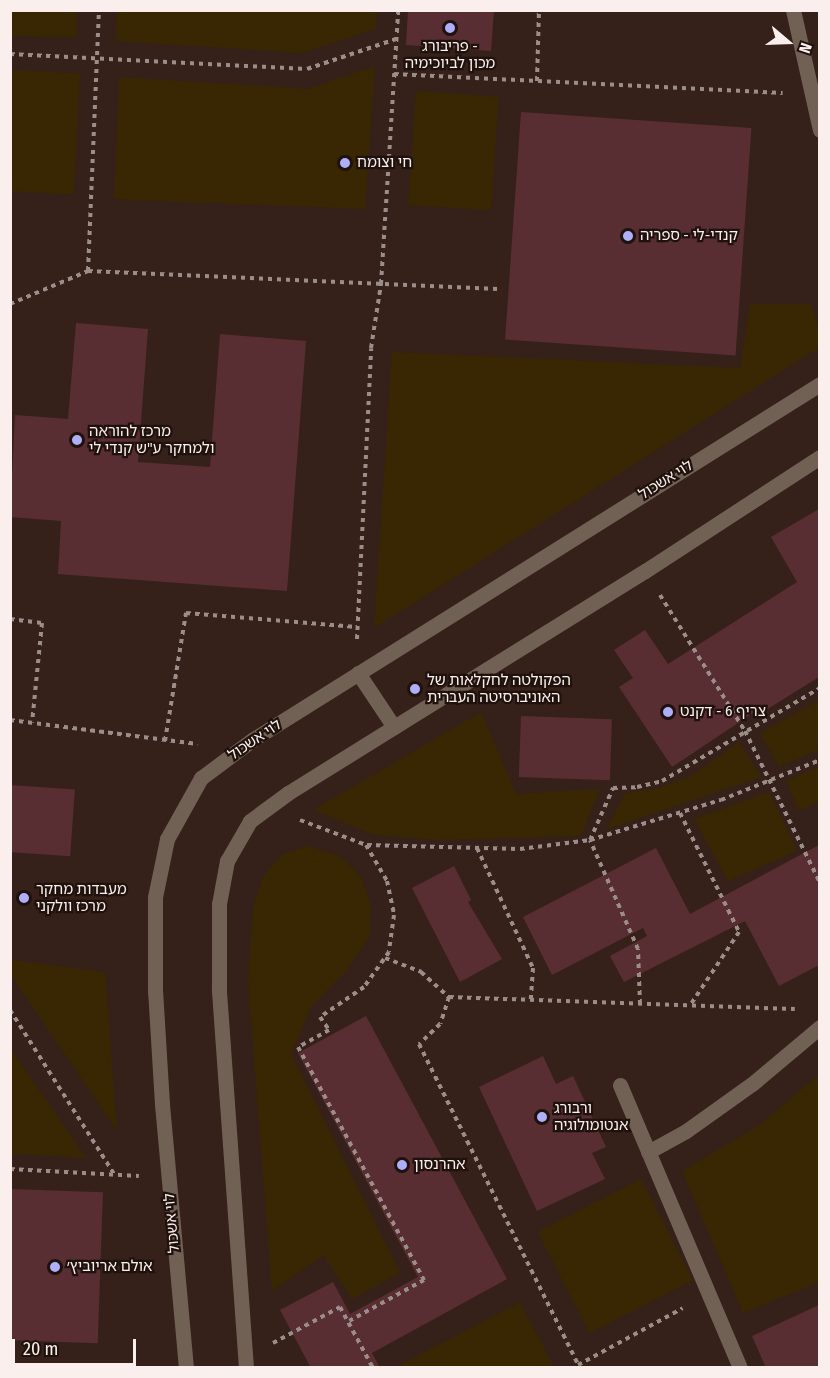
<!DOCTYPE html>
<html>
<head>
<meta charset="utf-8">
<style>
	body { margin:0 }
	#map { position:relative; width:830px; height:1378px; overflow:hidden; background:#291a15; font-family:"Fira Sans Condensed","Noto Sans Hebrew",sans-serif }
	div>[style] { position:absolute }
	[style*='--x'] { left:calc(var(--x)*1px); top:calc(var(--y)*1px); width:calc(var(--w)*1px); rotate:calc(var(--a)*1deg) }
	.built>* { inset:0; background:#36201a; transform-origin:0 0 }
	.green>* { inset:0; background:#382702; transform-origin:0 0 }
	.building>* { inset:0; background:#592e33; transform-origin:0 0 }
	.path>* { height:4px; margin-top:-2px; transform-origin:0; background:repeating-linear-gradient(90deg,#9b8e8a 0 4.5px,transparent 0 9px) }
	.minor>* { height:15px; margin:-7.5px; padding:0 7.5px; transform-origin:7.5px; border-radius:7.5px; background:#716054 }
	.dots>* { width:16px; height:16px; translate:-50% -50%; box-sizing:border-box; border:3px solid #1f110c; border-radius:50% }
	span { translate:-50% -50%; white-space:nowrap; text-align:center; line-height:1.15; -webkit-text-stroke:4.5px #1f110c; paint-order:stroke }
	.poi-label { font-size:15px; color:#faefec }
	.left { translate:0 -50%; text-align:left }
	.street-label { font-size:15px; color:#faefec }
	.frame { position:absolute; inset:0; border:12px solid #faefec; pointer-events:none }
	.north { position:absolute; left:758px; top:12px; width:60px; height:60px; -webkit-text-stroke:4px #1f110c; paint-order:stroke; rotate:109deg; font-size:16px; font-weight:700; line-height:24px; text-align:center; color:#faefec }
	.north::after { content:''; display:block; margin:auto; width:21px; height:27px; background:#faefec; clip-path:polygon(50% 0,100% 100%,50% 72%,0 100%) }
	.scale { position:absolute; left:12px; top:1339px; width:124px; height:27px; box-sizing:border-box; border:3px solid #faefec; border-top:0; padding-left:8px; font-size:18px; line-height:21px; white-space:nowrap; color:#faefec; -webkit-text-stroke:4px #1f110c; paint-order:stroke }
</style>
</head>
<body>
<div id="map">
	<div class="built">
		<div style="left:11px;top:11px;width:808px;height:1356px"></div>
	</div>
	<div class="green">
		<div style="left:11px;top:10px;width:66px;height:26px;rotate:1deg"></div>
		<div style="clip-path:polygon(117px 11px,117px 10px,378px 11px,376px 29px,302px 53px,115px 41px)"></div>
		<div style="clip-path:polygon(375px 66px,365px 209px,114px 199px,119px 77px,308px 89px)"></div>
		<div style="left:11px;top:70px;width:69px;height:121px;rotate:3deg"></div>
		<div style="left:416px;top:91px;width:83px;height:114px;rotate:4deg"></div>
		<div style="clip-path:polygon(750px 304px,810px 304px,819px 328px,819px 348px,374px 628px,392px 352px,740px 368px)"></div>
		<div style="clip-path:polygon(819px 700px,819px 750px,779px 767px,760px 733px)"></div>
		<div style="clip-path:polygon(481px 712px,516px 794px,600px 789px,581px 836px,438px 840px,375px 835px,313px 810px)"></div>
		<div style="clip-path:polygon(739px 742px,761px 777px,607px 829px,625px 793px,656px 789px,691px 776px)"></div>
		<div style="clip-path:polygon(819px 767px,819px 802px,799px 811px,786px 781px)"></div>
		<div style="clip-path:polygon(769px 792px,797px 851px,728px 881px,694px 819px)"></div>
		<div style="clip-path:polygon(309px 846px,343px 858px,361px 877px,370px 902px,370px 936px,346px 971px,311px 1007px,291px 1054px,400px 1273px,352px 1299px,324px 1255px,272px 1291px,248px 982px,253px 907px,264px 875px,283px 854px)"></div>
		<div style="clip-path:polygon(11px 960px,105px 972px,117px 1131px,11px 975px)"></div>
		<div style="clip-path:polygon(11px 1049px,86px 1158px,11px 1154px)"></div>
		<div style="clip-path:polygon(819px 1074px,819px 1282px,743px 1313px,682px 1171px,761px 1124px)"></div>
		<div style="left:641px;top:1179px;width:114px;height:116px;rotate:63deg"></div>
		<div style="clip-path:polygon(520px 1302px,554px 1367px,402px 1367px,400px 1365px)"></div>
	</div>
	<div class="building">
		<div style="clip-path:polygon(408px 10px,494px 10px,491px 51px,406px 45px)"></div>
		<div style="left:521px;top:112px;width:231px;height:228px;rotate:4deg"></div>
		<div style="clip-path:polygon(76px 323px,148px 329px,138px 462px,210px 467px,220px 334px,306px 341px,287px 591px,58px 574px,61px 521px,10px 517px,15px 415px,68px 419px)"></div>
		<div style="clip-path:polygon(819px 509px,819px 677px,758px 715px,756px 711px,672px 767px,619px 687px,633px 678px,614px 650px,645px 630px,668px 664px,797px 582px,771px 537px)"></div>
		<div style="left:521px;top:716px;width:91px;height:61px;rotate:2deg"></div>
		<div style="left:10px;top:785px;width:65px;height:67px;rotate:4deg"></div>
		<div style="clip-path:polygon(819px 845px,819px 965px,779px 986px,745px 921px,624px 982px,610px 956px,647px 936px,643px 928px,552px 975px,523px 917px,656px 848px,690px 914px)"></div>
		<div style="clip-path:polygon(454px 866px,471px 900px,468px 902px,502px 959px,460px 982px,412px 888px)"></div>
		<div style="clip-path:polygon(366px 1016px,507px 1279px,372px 1353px,380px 1368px,311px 1368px,280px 1310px,333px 1282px,350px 1314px,418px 1277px,298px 1053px)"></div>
		<div style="clip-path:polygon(543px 1056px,556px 1084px,573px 1076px,606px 1147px,592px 1153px,605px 1179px,537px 1211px,479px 1087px)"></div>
		<div style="left:10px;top:1189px;width:93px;height:151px;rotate:2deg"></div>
		<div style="clip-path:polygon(819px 1305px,819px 1368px,766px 1368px,752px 1336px)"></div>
	</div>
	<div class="path">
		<div style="--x:10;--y:54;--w:297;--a:2.9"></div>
		<div style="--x:307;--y:69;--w:94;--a:-18.6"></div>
		<div style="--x:394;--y:74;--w:389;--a:2.8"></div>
		<div style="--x:537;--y:81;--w:71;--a:-88.4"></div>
		<div style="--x:88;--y:271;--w:261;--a:-87.6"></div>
		<div style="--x:10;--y:304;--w:85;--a:-22.9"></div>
		<div style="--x:88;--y:271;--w:410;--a:2.5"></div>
		<div style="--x:660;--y:595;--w:160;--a:58"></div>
		<div style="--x:745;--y:731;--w:169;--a:63.7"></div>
		<div style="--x:10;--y:619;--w:32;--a:7"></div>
		<div style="--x:42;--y:623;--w:100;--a:95.7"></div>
		<div style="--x:357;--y:639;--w:291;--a:-87.2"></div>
		<div style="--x:371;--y:348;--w:65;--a:-81.1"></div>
		<div style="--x:381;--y:284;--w:275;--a:-86.4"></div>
		<div style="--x:10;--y:720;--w:189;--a:7.3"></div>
		<div style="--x:165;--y:741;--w:130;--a:-80.7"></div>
		<div style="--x:186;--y:613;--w:171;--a:4.7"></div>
		<div style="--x:680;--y:813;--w:133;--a:63.6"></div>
		<div style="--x:739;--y:932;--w:87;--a:123.7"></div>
		<div style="--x:300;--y:820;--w:71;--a:20.7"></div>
		<div style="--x:366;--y:845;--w:42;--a:59.7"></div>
		<div style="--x:387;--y:881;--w:35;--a:78"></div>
		<div style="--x:394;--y:915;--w:37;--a:98"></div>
		<div style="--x:389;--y:952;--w:43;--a:125.5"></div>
		<div style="--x:364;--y:987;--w:53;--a:145.7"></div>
		<div style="--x:320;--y:1017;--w:16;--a:55"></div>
		<div style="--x:329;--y:1030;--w:35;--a:151"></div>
		<div style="--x:298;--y:1047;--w:265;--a:61.6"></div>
		<div style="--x:424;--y:1280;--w:85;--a:151.3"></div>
		<div style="--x:367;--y:845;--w:153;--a:1.5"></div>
		<div style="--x:520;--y:849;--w:71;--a:-7.3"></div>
		<div style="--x:590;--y:840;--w:137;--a:-17"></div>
		<div style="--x:721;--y:800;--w:107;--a:-22"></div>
		<div style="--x:477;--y:848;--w:132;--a:65"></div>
		<div style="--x:533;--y:968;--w:32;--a:94"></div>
		<div style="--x:385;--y:958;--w:39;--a:21"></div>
		<div style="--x:421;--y:972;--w:38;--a:42"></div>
		<div style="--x:449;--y:997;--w:346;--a:2"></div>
		<div style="--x:449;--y:997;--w:28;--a:108"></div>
		<div style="--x:440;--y:1024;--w:29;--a:136"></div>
		<div style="--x:419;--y:1044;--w:362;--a:63.6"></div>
		<div style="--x:640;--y:1004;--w:55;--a:-92.1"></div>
		<div style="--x:638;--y:949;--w:119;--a:-113.8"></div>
		<div style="--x:590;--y:840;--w:57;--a:-66.1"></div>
		<div style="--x:613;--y:788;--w:24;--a:-2"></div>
		<div style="--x:637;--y:787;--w:26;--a:-13"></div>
		<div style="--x:662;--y:781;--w:183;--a:-30.5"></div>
		<div style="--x:10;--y:1010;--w:194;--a:57.6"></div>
		<div style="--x:10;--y:1169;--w:129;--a:3.1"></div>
		<div style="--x:273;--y:1343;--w:76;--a:-28.2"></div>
		<div style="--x:340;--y:1307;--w:69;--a:61.6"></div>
		<div style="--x:578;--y:1365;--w:119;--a:-28.5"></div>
	</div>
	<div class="minor">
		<div style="--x:793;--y:10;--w:123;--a:77.3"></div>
		<div style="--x:358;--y:673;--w:65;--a:56.3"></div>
		<div style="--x:620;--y:1085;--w:307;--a:67"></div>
		<div style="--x:648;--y:1152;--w:43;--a:-28.9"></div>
		<div style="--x:686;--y:1131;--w:81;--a:-35.5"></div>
		<div style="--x:752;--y:1084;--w:89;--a:-40"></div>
		<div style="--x:186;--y:1368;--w:265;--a:-95.2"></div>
		<div style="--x:162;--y:1104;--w:113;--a:-93.5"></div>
		<div style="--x:155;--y:991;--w:94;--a:-90"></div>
		<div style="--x:155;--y:897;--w:59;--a:-78.3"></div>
		<div style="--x:167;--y:839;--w:70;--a:-60.9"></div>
		<div style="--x:201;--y:778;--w:64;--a:-36.7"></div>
		<div style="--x:252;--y:740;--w:670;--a:-32.08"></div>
		<div style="--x:246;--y:1368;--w:380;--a:-94.1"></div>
		<div style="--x:219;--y:989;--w:85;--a:-90"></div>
		<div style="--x:219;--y:904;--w:44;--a:-79.5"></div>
		<div style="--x:227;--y:861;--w:46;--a:-60.1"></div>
		<div style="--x:250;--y:821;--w:47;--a:-36.4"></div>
		<div style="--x:288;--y:793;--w:420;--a:-31.9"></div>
		<div style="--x:645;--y:571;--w:209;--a:-33.1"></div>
	</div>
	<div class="dots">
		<div style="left:450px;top:28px;background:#afaefa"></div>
		<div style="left:345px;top:163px;background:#afaefa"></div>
		<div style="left:628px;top:236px;background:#afaefa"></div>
		<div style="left:77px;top:440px;background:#afaefa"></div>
		<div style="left:415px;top:689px;background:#afaefa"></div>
		<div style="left:668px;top:712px;background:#afaefa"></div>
		<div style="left:24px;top:898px;background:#afaefa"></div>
		<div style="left:542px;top:1117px;background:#afaefa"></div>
		<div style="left:402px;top:1165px;background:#afaefa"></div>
		<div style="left:55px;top:1267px;background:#afaefa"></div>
	</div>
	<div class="poi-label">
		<span style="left:450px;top:55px">פריבורג -<br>מכון לביוכימיה</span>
		<span class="left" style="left:357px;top:163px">חי וצומח</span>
		<span class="left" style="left:640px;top:236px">קנדי-לי - ספריה</span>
		<span class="left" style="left:89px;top:440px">מרכז להוראה<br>ולמחקר ע"ש קנדי לי</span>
		<span class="left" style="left:427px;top:689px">הפקולטה לחקלאות של<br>האוניברסיטה העברית</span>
		<span class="left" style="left:680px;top:712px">צריף 6 - דקנט</span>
		<span class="left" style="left:36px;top:898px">מעבדות מחקר<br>מרכז וולקני</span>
		<span class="left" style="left:554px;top:1117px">ורבורג<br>אנטומולוגיה</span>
		<span class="left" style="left:414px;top:1165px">אהרנסון</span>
		<span class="left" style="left:67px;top:1267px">אולם אריוביץ׳</span>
	</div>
	<div class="street-label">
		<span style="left:666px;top:480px;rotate:-32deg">לוי אשכול</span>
		<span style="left:255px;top:740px;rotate:-34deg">לוי אשכול</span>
		<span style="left:172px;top:1223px;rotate:-95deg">לוי אשכול</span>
	</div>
	<div class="frame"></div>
	<div class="north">N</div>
	<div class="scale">20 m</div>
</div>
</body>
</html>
